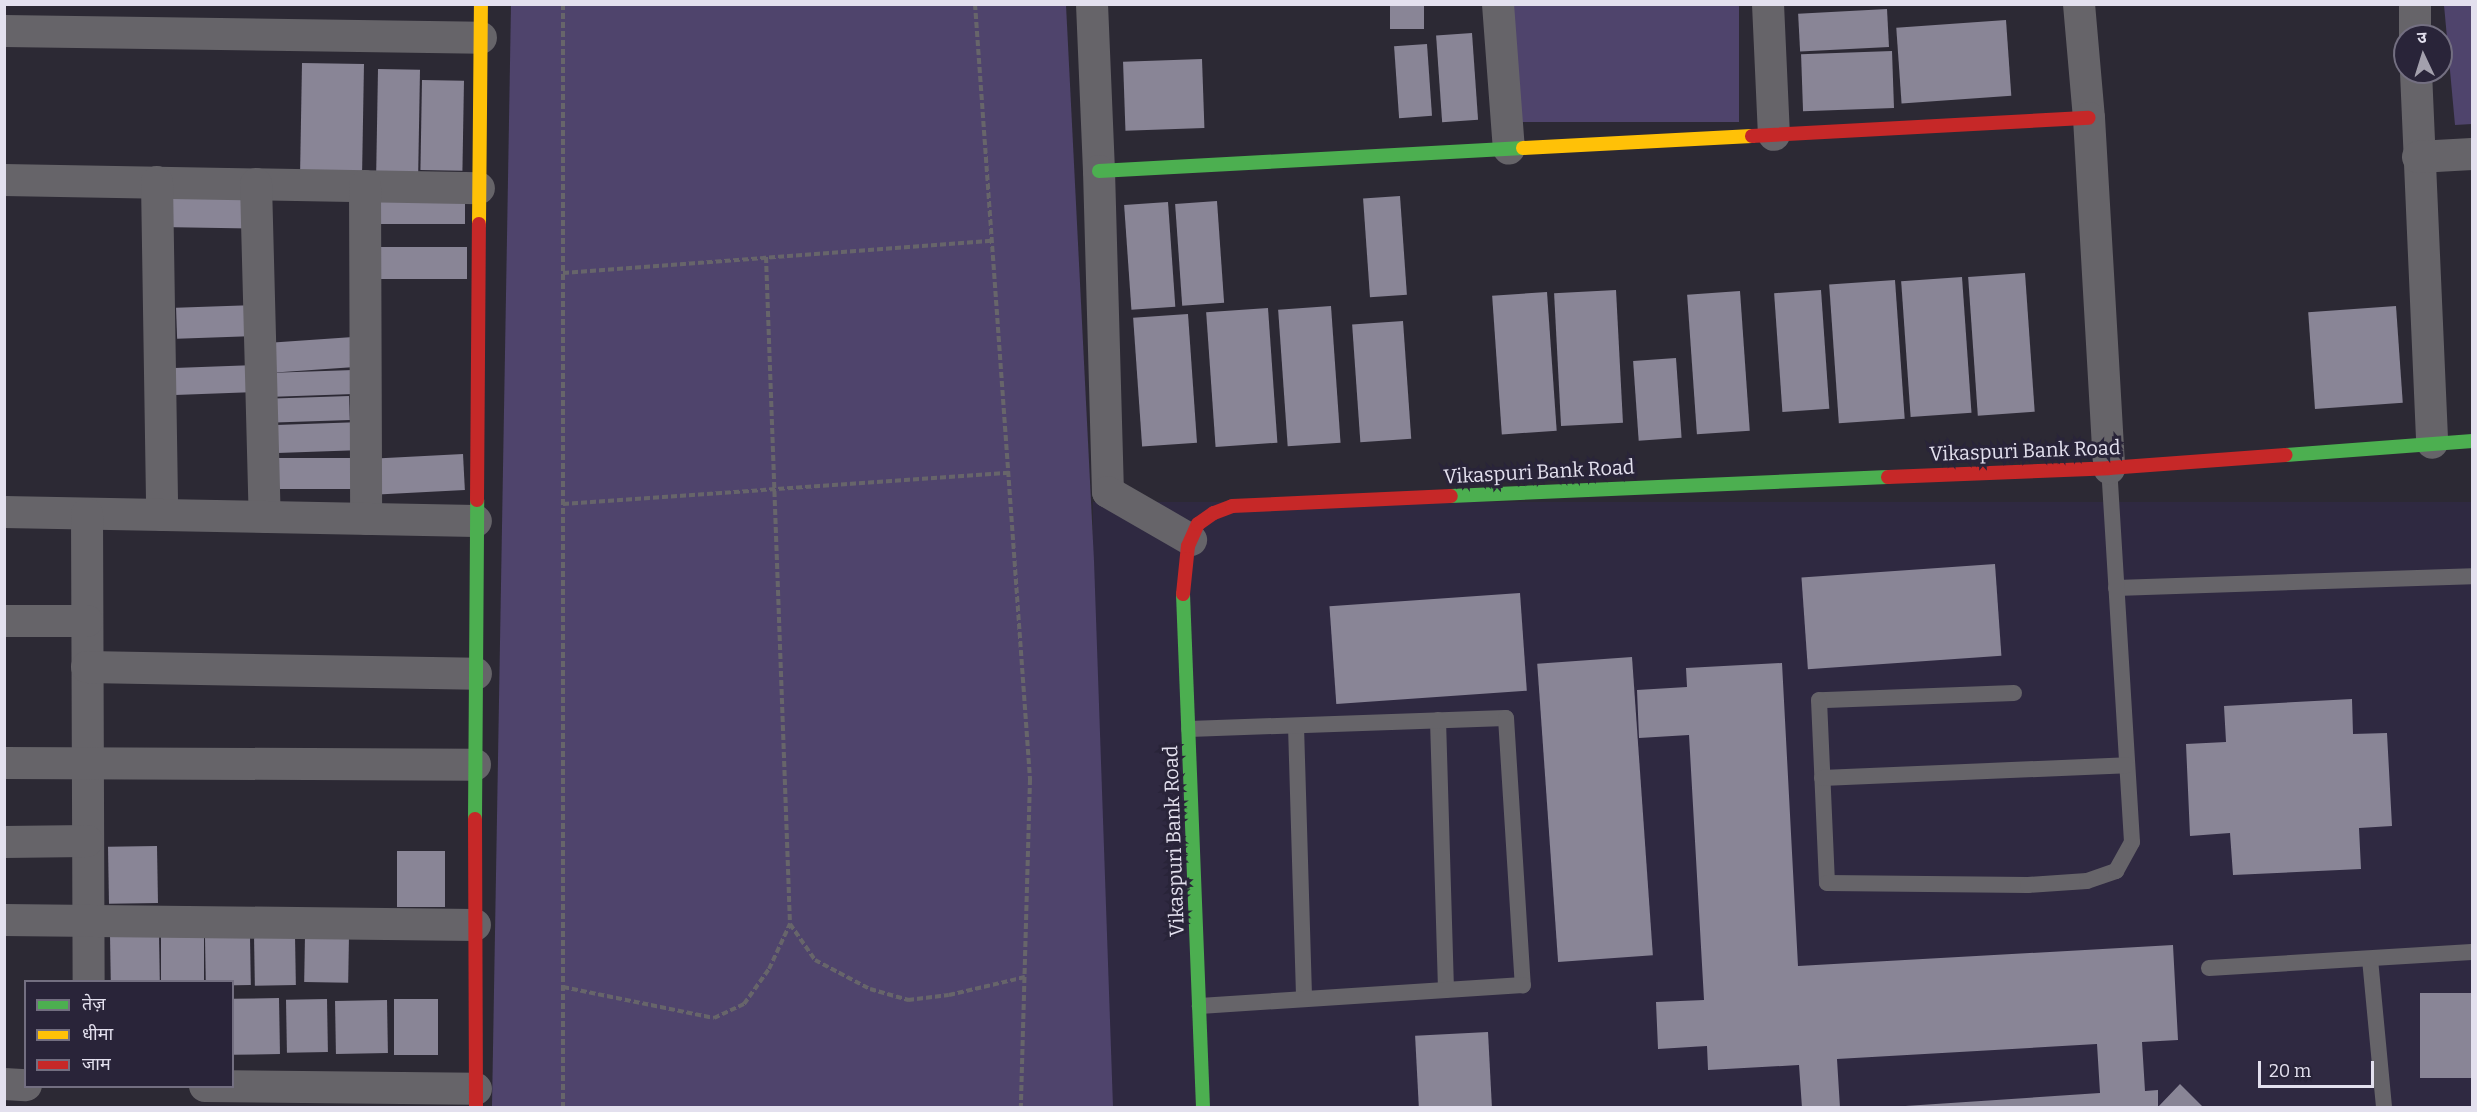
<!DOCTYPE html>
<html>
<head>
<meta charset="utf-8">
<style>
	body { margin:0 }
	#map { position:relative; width:2477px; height:1112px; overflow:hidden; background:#2c2934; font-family:Bitter,"Noto Sans Devanagari",serif }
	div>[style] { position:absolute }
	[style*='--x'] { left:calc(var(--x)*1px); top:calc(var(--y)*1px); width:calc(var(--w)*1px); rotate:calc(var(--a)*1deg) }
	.built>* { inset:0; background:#2f2941; transform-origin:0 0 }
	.green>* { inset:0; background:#4f446c; transform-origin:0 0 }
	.building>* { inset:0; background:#898596; transform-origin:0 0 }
	.path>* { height:4px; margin-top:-2px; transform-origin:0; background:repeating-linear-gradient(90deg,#67656a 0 6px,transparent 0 9px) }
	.lane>* { height:16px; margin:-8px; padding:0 8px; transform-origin:8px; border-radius:8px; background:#666469 }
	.street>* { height:32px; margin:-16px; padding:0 16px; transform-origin:16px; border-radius:16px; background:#666469 }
	.fast>* { height:14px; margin:-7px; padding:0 7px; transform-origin:7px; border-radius:7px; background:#4caf50 }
	.slow>* { height:14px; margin:-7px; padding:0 7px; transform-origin:7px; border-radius:7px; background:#ffc107 }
	.jam>* { height:14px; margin:-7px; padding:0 7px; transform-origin:7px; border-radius:7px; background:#c62828 }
	span { translate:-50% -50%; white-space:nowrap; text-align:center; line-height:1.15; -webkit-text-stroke:6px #292439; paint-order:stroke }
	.street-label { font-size:20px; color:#e3e0ee }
	.frame { position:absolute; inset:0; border:6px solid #e3e0ee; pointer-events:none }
	.legend { position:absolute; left:24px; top:980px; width:210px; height:108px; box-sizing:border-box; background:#292439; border:2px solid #736f81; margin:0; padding:8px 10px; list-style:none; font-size:18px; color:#e3e0ee }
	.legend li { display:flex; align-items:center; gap:12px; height:30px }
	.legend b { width:30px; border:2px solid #736f81 }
	.north { position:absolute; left:2393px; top:24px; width:60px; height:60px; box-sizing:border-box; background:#292439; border:2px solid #736f81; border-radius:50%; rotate:356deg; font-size:16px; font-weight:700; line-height:24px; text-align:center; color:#e3e0ee }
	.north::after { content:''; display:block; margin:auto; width:21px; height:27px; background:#a3a0ad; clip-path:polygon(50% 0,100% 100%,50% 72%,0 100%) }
	.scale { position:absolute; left:2258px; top:1061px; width:116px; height:27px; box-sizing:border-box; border:3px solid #e3e0ee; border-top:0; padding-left:8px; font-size:18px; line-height:21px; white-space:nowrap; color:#e3e0ee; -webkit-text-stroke:4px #292439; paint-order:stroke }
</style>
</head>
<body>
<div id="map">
	<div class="built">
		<div style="left:2472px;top:502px;width:605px;height:1379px;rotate:90deg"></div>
	</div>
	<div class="green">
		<div style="clip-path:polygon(511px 5px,1066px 5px,1094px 561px,1113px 1107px,492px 1107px)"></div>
		<div style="left:1507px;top:5px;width:232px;height:117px"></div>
		<div style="clip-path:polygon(2444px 5px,2472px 5px,2472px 124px,2455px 125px)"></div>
	</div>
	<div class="building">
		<div style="left:1390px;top:4px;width:34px;height:25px"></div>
		<div style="left:1887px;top:9px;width:38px;height:89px;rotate:87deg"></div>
		<div style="left:2006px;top:20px;width:76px;height:110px;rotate:86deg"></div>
		<div style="left:1472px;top:33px;width:87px;height:36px;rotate:86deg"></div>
		<div style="left:1427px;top:44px;width:72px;height:33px;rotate:86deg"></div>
		<div style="left:1892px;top:51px;width:57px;height:91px;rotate:88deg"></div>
		<div style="left:1202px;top:59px;width:69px;height:79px;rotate:88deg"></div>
		<div style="left:302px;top:63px;width:62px;height:108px;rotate:1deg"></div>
		<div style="left:378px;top:69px;width:42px;height:108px;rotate:1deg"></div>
		<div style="left:422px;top:80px;width:42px;height:90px;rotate:1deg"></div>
		<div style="left:161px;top:190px;width:90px;height:37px;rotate:1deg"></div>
		<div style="left:465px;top:195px;width:29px;height:85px;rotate:90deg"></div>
		<div style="left:1400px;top:196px;width:99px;height:37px;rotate:86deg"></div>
		<div style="left:1217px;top:201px;width:102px;height:42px;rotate:86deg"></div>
		<div style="left:1168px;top:202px;width:105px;height:44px;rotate:86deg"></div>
		<div style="left:467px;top:247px;width:32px;height:86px;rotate:90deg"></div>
		<div style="left:2025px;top:273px;width:139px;height:57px;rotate:86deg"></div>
		<div style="left:1962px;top:277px;width:136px;height:61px;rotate:86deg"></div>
		<div style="left:1895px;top:280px;width:139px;height:66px;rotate:86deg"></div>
		<div style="left:1616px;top:290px;width:133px;height:62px;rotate:87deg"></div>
		<div style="left:1821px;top:290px;width:119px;height:47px;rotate:86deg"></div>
		<div style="left:1740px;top:291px;width:140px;height:53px;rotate:86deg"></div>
		<div style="left:1547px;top:292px;width:139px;height:55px;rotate:86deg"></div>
		<div style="left:258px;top:305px;width:31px;height:82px;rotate:88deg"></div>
		<div style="left:1331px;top:306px;width:137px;height:53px;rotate:86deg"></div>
		<div style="left:2396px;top:306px;width:97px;height:88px;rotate:86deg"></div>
		<div style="left:1268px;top:308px;width:135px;height:62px;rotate:86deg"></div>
		<div style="left:1188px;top:314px;width:129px;height:55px;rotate:86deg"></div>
		<div style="left:1403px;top:321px;width:118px;height:51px;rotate:86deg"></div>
		<div style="left:353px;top:337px;width:30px;height:87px;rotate:86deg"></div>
		<div style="left:1676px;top:358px;width:80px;height:43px;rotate:86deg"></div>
		<div style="left:258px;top:365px;width:27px;height:84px;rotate:88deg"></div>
		<div style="left:353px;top:370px;width:24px;height:86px;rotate:88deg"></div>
		<div style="left:349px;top:396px;width:24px;height:82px;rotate:88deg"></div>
		<div style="left:362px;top:422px;width:28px;height:93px;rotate:88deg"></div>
		<div style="left:463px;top:454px;width:36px;height:87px;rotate:87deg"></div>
		<div style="left:353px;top:458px;width:31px;height:84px;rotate:90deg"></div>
		<div style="left:1995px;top:564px;width:92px;height:194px;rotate:86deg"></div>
		<div style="left:1520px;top:593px;width:98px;height:191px;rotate:86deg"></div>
		<div style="left:1632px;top:657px;width:299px;height:95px;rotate:86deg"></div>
		<div style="clip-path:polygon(1782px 663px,1798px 966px,2173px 945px,2178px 1040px,2142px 1042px,2145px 1091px,2158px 1090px,2158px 1107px,2180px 1084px,2204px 1108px,1875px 1108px,2100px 1093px,2097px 1044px,1837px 1059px,1840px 1108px,1802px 1108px,1799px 1065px,1708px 1070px,1707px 1046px,1658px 1049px,1656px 1002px,1704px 1000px,1689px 735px,1639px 738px,1637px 690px,1687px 687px,1686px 668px)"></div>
		<div style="clip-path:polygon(2352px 699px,2353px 734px,2387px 733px,2392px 826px,2359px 828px,2361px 869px,2233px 875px,2230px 833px,2190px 836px,2186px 744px,2226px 742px,2224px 706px)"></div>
		<div style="left:157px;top:846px;width:57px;height:49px;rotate:89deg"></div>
		<div style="left:397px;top:851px;width:48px;height:56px"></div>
		<div style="left:159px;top:935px;width:47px;height:49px;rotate:89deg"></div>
		<div style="left:295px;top:935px;width:50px;height:41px;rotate:89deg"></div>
		<div style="left:305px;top:935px;width:44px;height:47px;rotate:1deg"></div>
		<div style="left:204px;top:937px;width:45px;height:43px;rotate:90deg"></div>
		<div style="left:250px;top:937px;width:48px;height:45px;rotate:89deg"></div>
		<div style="left:2472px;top:993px;width:85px;height:52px;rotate:90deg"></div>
		<div style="left:279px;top:998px;width:56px;height:47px;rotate:89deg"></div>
		<div style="left:327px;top:999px;width:53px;height:41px;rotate:89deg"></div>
		<div style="left:438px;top:999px;width:56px;height:44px;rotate:90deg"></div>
		<div style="left:387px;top:1000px;width:53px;height:52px;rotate:89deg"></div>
		<div style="left:1488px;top:1032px;width:76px;height:73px;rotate:87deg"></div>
	</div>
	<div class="path">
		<div style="--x:563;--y:4;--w:1104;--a:90"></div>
		<div style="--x:975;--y:4;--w:777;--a:85.94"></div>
		<div style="--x:1030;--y:779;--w:329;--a:91.6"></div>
		<div style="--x:766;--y:257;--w:667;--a:87.94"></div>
		<div style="--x:790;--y:924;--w:44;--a:55.2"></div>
		<div style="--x:815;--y:960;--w:62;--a:27.8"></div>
		<div style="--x:870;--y:989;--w:40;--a:16"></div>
		<div style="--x:908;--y:1000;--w:41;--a:-7"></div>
		<div style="--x:949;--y:995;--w:78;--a:-13.3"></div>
		<div style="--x:563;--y:273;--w:430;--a:-4.3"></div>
		<div style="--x:563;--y:504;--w:447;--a:-4"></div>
		<div style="--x:563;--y:987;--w:154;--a:11.6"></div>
		<div style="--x:714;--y:1018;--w:33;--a:-25"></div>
		<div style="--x:744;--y:1004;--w:43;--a:-54.5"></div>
		<div style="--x:769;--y:969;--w:50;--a:-65"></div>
	</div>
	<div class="lane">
		<div style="--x:2116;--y:588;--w:356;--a:-1.9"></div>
		<div style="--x:2014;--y:693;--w:195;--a:177.9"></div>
		<div style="--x:1819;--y:700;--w:183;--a:87.5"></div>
		<div style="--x:1827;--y:883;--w:201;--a:0.6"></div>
		<div style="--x:2028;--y:885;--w:59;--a:-3.9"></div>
		<div style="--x:2087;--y:881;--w:31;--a:-19"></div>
		<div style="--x:2116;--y:871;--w:33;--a:-61"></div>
		<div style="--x:2132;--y:842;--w:375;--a:-93.5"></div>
		<div style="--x:1438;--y:720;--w:270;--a:88.3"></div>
		<div style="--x:1296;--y:726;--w:273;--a:88.3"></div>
		<div style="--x:1189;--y:729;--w:317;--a:-2"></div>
		<div style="--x:1506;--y:718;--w:268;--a:86.4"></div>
		<div style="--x:1523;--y:985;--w:324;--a:176.3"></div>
		<div style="--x:1822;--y:778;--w:305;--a:-2.4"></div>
		<div style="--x:2370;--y:959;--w:150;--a:84.6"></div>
		<div style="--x:2209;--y:968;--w:263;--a:-3.5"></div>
	</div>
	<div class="street">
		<div style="--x:1092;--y:4;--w:167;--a:87.6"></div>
		<div style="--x:1099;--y:171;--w:321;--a:88.4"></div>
		<div style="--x:1108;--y:492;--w:96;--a:30"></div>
		<div style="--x:1498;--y:4;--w:145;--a:85.7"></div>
		<div style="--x:1768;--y:4;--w:131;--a:87.4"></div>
		<div style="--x:2079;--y:4;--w:114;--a:85"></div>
		<div style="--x:2089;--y:118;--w:351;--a:86.7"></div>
		<div style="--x:2415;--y:4;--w:32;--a:90"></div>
		<div style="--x:4;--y:31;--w:477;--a:0.8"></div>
		<div style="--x:2416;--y:72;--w:371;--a:87.5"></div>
		<div style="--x:2418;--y:157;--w:54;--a:-3.2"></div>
		<div style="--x:4;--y:180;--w:475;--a:1"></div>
		<div style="--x:157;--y:182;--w:333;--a:89.1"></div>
		<div style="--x:256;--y:184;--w:333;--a:88.5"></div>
		<div style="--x:365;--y:186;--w:333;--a:89.8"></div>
		<div style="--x:4;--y:512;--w:472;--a:1.1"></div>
		<div style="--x:87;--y:514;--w:468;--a:89.8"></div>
		<div style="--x:4;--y:621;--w:83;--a:0"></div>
		<div style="--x:87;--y:667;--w:389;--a:1"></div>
		<div style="--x:4;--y:763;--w:471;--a:0.2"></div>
		<div style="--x:4;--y:842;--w:83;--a:-0.7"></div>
		<div style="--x:4;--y:920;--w:471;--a:0.6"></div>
		<div style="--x:4;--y:1084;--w:22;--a:3"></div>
		<div style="--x:205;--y:1086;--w:271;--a:0.6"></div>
	</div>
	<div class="fast">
		<div style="--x:1099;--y:171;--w:425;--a:-3.1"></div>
		<div style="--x:2286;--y:455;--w:187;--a:-4.3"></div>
		<div style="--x:1451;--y:496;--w:437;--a:-2.5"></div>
		<div style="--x:1183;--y:594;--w:514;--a:87.77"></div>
		<div style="--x:475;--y:819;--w:319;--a:-89.6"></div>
	</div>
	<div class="slow">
		<div style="--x:1523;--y:148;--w:229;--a:-3"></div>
		<div style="--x:479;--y:224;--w:220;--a:-89.5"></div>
	</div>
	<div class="jam">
		<div style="--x:1752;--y:136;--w:337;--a:-3.1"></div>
		<div style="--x:1888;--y:477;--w:221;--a:-2.3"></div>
		<div style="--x:2109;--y:468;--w:177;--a:-4.2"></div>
		<div style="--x:477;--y:500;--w:276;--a:-89.6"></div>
		<div style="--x:1183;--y:594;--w:48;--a:-84.1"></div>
		<div style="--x:1188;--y:546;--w:24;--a:-66"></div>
		<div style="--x:1198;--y:524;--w:19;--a:-35"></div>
		<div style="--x:1214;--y:513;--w:19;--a:-21"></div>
		<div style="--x:1232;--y:506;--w:219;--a:-2.6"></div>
		<div style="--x:475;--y:819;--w:289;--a:89.8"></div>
	</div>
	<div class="street-label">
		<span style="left:2025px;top:451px;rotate:-2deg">Vikaspuri Bank Road</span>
		<span style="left:1539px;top:472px;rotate:-3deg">Vikaspuri Bank Road</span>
		<span style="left:1174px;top:841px;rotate:-92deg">Vikaspuri Bank Road</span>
	</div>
	<div class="frame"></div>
	<ul class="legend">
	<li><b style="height:8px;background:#4caf50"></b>तेज़</li>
	<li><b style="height:8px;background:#ffc107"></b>धीमा</li>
	<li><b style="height:8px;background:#c62828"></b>जाम</li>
	</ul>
	<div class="north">उ</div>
	<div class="scale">20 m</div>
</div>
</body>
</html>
